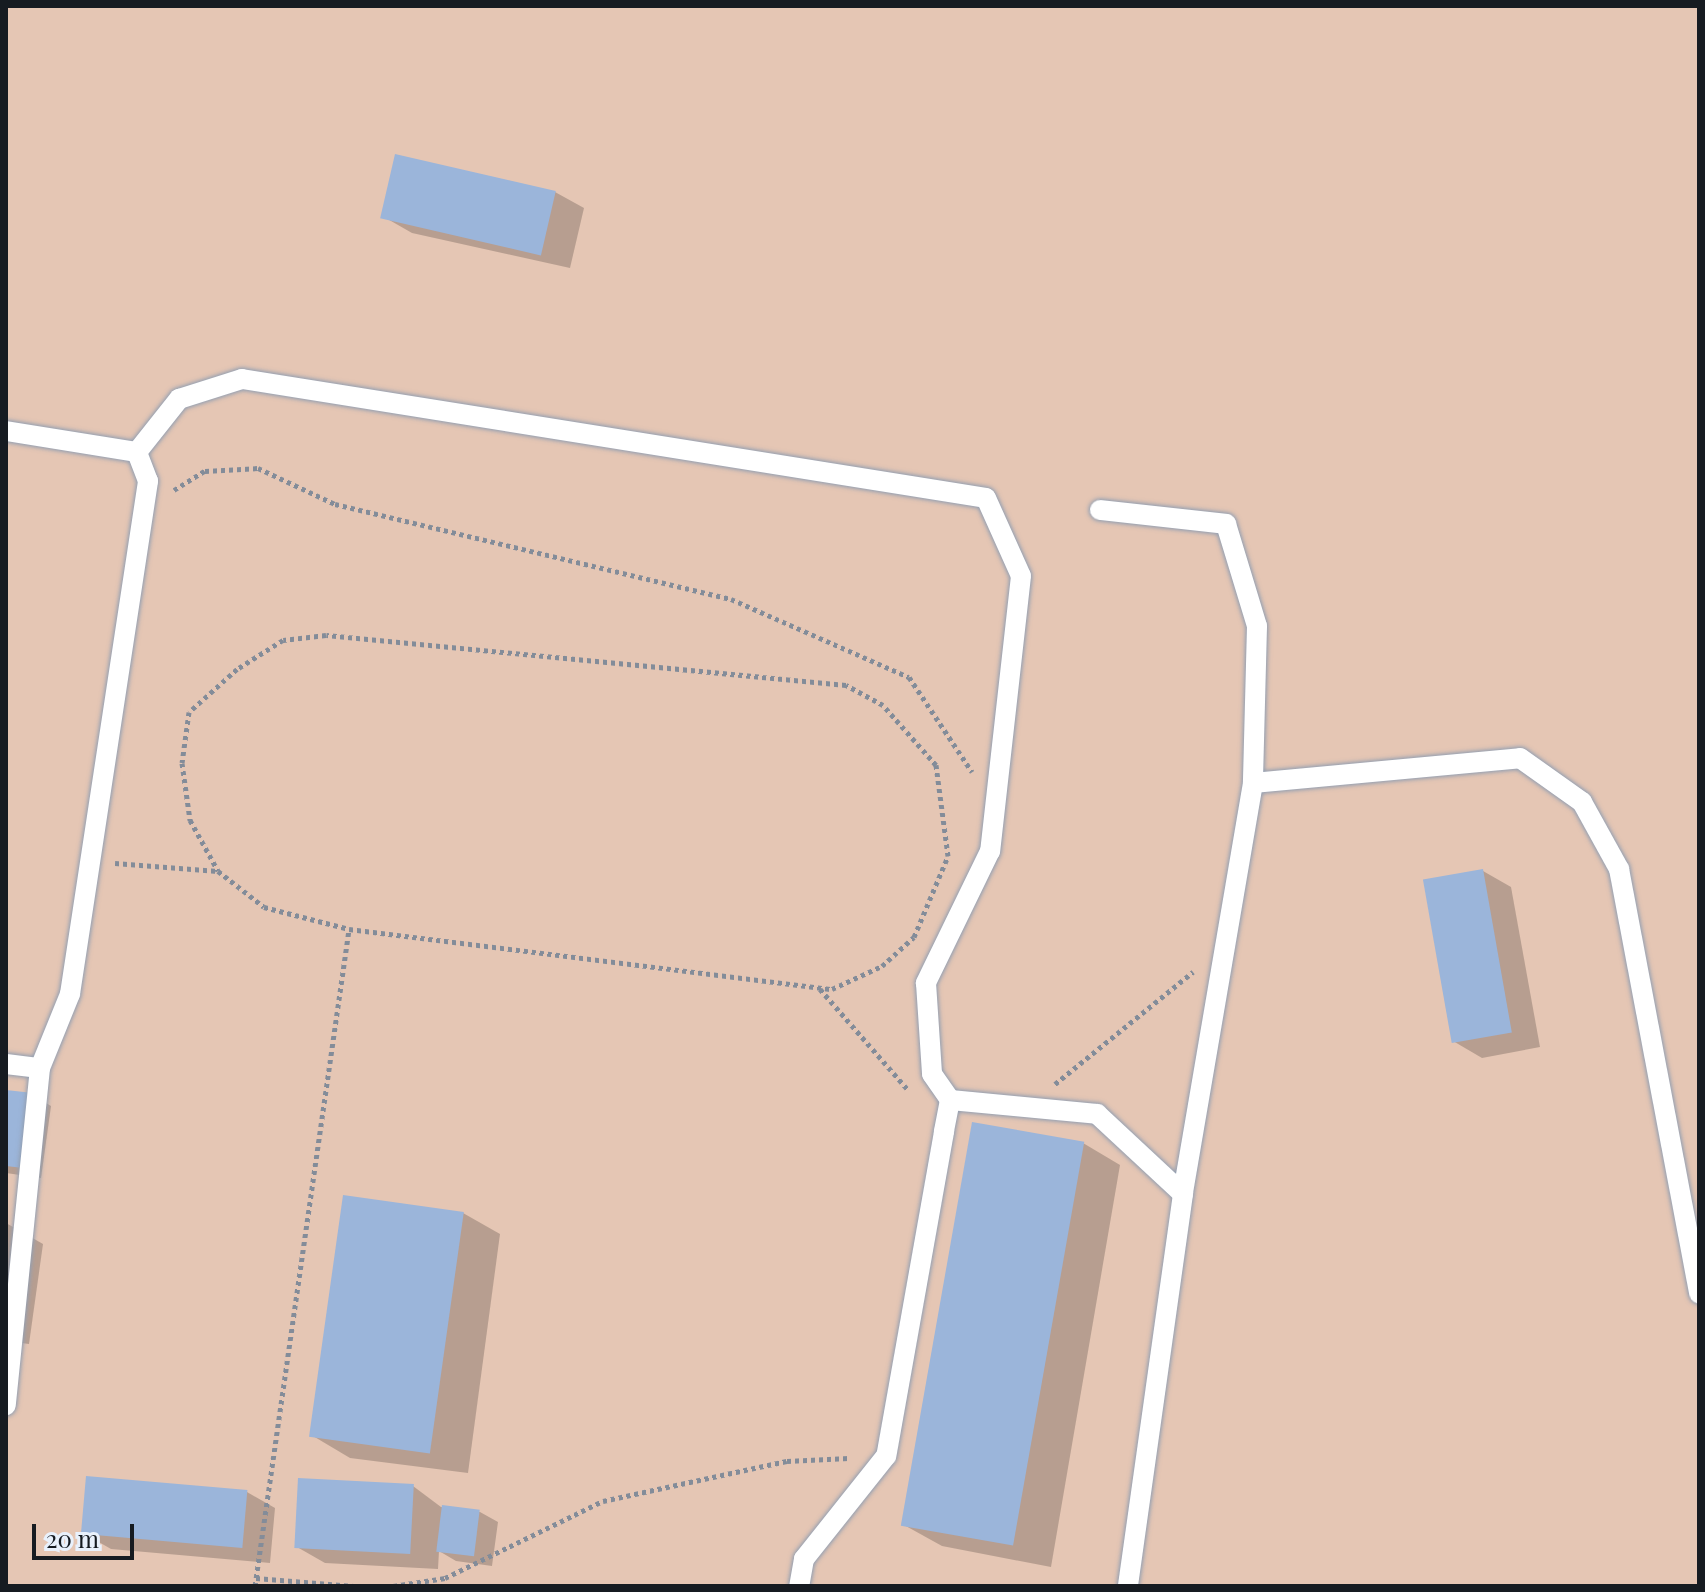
<!DOCTYPE html>
<html>
<head>
<meta charset="utf-8">
<style>
	body { margin:0 }
	#map { position:relative; width:1705px; height:1592px; overflow:hidden; background:#d7e4f7; font-family:"Playfair Display",serif }
	div>[style] { position:absolute }
	[style*='--x'] { left:calc(var(--x)*1px); top:calc(var(--y)*1px); width:calc(var(--w)*1px); rotate:calc(var(--a)*1deg) }
	.green>* { inset:0; background:#e5c6b4; transform-origin:0 0 }
	.shadow>* { inset:0; background:#0003 }
	.building>* { inset:0; background:#9bb5da; transform-origin:0 0 }
	.path>* { height:5px; margin-top:-2.5px; transform-origin:0; background:repeating-linear-gradient(90deg,#838c99 0 4px,transparent 0 8px) }
	.roads { filter:drop-shadow(0 0 2px #939fb1) drop-shadow(0 0 2px #939fb1) }
	.lane>* { height:20px; margin:-10px; padding:0 10px; transform-origin:10px; border-radius:10px; background:#fff }
	span { translate:-50% -50%; white-space:nowrap; text-align:center; line-height:1.15; -webkit-text-stroke:6px #e9f1fc; paint-order:stroke }
	.frame { position:absolute; inset:0; border:8px solid #161b21; pointer-events:none }
	.scale { position:absolute; left:32px; top:1524px; width:102px; height:36px; box-sizing:border-box; border:4px solid #161b21; border-top:0; padding-left:10px; font-size:24px; line-height:28px; white-space:nowrap; color:#161b21; -webkit-text-stroke:6px #e9f1fc; paint-order:stroke }
</style>
</head>
<body>
<div id="map">
	<div class="green">
		<div style="left:6px;top:6px;width:1693px;height:1580px"></div>
	</div>
	<div class="shadow">
		<div style="clip-path:polygon(555px 192px,584px 208px,570px 268px,412px 233px,384px 217px)"></div>
		<div style="clip-path:polygon(1483px 871px,1511px 887px,1540px 1047px,1482px 1058px,1453px 1041px)"></div>
		<div style="clip-path:polygon(6px 1092px,32px 1095px,51px 1106px,41px 1178px,6px 1173px)"></div>
		<div style="clip-path:polygon(1083px 1143px,1120px 1165px,1051px 1567px,942px 1546px,904px 1525px)"></div>
		<div style="clip-path:polygon(463px 1213px,500px 1234px,468px 1473px,350px 1458px,313px 1436px)"></div>
		<div style="clip-path:polygon(6px 1223px,43px 1244px,29px 1344px,6px 1341px)"></div>
		<div style="clip-path:polygon(413px 1486px,441px 1507px,480px 1512px,498px 1522px,492px 1566px,456px 1561px,439px 1551px,438px 1569px,325px 1563px,297px 1547px)"></div>
		<div style="clip-path:polygon(247px 1492px,275px 1508px,270px 1563px,111px 1549px,83px 1533px)"></div>
	</div>
	<div class="building">
		<div style="left:395px;top:154px;width:165px;height:66px;rotate:13deg"></div>
		<div style="left:1483px;top:869px;width:166px;height:61px;rotate:80deg"></div>
		<div style="clip-path:polygon(6px 1090px,33px 1093px,23px 1168px,6px 1166px)"></div>
		<div style="left:972px;top:1122px;width:114px;height:410px;rotate:10deg"></div>
		<div style="left:343px;top:1195px;width:122px;height:244px;rotate:8deg"></div>
		<div style="left:86px;top:1476px;width:162px;height:58px;rotate:5deg"></div>
		<div style="left:298px;top:1478px;width:116px;height:70px;rotate:3deg"></div>
		<div style="left:442px;top:1505px;width:38px;height:47px;rotate:7deg"></div>
	</div>
	<div class="path">
		<div style="--x:174;--y:490;--w:36;--a:-32"></div>
		<div style="--x:205;--y:471;--w:53;--a:-3.2"></div>
		<div style="--x:258;--y:468;--w:85;--a:25.1"></div>
		<div style="--x:335;--y:504;--w:407;--a:13.5"></div>
		<div style="--x:731;--y:599;--w:194;--a:23.7"></div>
		<div style="--x:909;--y:677;--w:114;--a:56.4"></div>
		<div style="--x:115;--y:863;--w:103;--a:4.4"></div>
		<div style="--x:218;--y:871;--w:58;--a:38"></div>
		<div style="--x:264;--y:907;--w:88;--a:14.5"></div>
		<div style="--x:349;--y:929;--w:487;--a:7.1"></div>
		<div style="--x:832;--y:989;--w:55;--a:-24.7"></div>
		<div style="--x:882;--y:966;--w:43;--a:-42.2"></div>
		<div style="--x:914;--y:937;--w:88;--a:-67.2"></div>
		<div style="--x:948;--y:856;--w:92;--a:-97.5"></div>
		<div style="--x:936;--y:765;--w:80;--a:-131.5"></div>
		<div style="--x:883;--y:705;--w:42;--a:-151.6"></div>
		<div style="--x:846;--y:685;--w:522;--a:-174.51"></div>
		<div style="--x:326;--y:635;--w:43;--a:173.4"></div>
		<div style="--x:283;--y:640;--w:54;--a:147.8"></div>
		<div style="--x:237;--y:669;--w:64;--a:138.1"></div>
		<div style="--x:189;--y:712;--w:51;--a:97.8"></div>
		<div style="--x:182;--y:763;--w:58;--a:82"></div>
		<div style="--x:190;--y:820;--w:58;--a:61.2"></div>
		<div style="--x:820;--y:989;--w:134;--a:48.9"></div>
		<div style="--x:1055;--y:1084;--w:178;--a:-39.1"></div>
		<div style="--x:256;--y:1578;--w:98;--a:4.7"></div>
		<div style="--x:255;--y:1586;--w:663;--a:-81.85"></div>
		<div style="--x:393;--y:1586;--w:53;--a:-8.7"></div>
		<div style="--x:445;--y:1578;--w:176;--a:-26"></div>
		<div style="--x:603;--y:1501;--w:188;--a:-12.3"></div>
		<div style="--x:787;--y:1461;--w:62;--a:-2.8"></div>
	</div>
	<div class="roads">
		<div class="lane">
			<div style="--x:6;--y:431;--w:133;--a:9.1"></div>
			<div style="--x:137;--y:452;--w:68;--a:-51.6"></div>
			<div style="--x:179;--y:399;--w:66;--a:-17.6"></div>
			<div style="--x:242;--y:379;--w:753;--a:9.09"></div>
			<div style="--x:986;--y:498;--w:85;--a:65.8"></div>
			<div style="--x:1021;--y:576;--w:277;--a:96.4"></div>
			<div style="--x:990;--y:851;--w:147;--a:115.9"></div>
			<div style="--x:926;--y:983;--w:91;--a:86.2"></div>
			<div style="--x:932;--y:1074;--w:32;--a:55"></div>
			<div style="--x:950;--y:1100;--w:33;--a:101"></div>
			<div style="--x:944;--y:1132;--w:329;--a:100.1"></div>
			<div style="--x:886;--y:1456;--w:132;--a:128.5"></div>
			<div style="--x:804;--y:1559;--w:27;--a:100"></div>
			<div style="--x:1100;--y:510;--w:127;--a:6.3"></div>
			<div style="--x:1226;--y:524;--w:107;--a:73.1"></div>
			<div style="--x:1257;--y:626;--w:157;--a:91.5"></div>
			<div style="--x:1253;--y:783;--w:417;--a:99.7"></div>
			<div style="--x:1253;--y:783;--w:268;--a:-5.3"></div>
			<div style="--x:1520;--y:758;--w:76;--a:35.4"></div>
			<div style="--x:1582;--y:802;--w:77;--a:61.1"></div>
			<div style="--x:1619;--y:869;--w:432;--a:79.3"></div>
			<div style="--x:6;--y:1064;--w:34;--a:7"></div>
			<div style="--x:40;--y:1068;--w:339;--a:95.8"></div>
			<div style="--x:40;--y:1068;--w:80;--a:-67.9"></div>
			<div style="--x:70;--y:994;--w:519;--a:-81.35"></div>
			<div style="--x:148;--y:481;--w:31;--a:-111"></div>
			<div style="--x:950;--y:1100;--w:148;--a:5.4"></div>
			<div style="--x:1097;--y:1114;--w:117;--a:42.9"></div>
			<div style="--x:1183;--y:1194;--w:396;--a:98"></div>
		</div>
	</div>
	<div class="frame"></div>
	<div class="scale">20 m</div>
</div>
</body>
</html>
